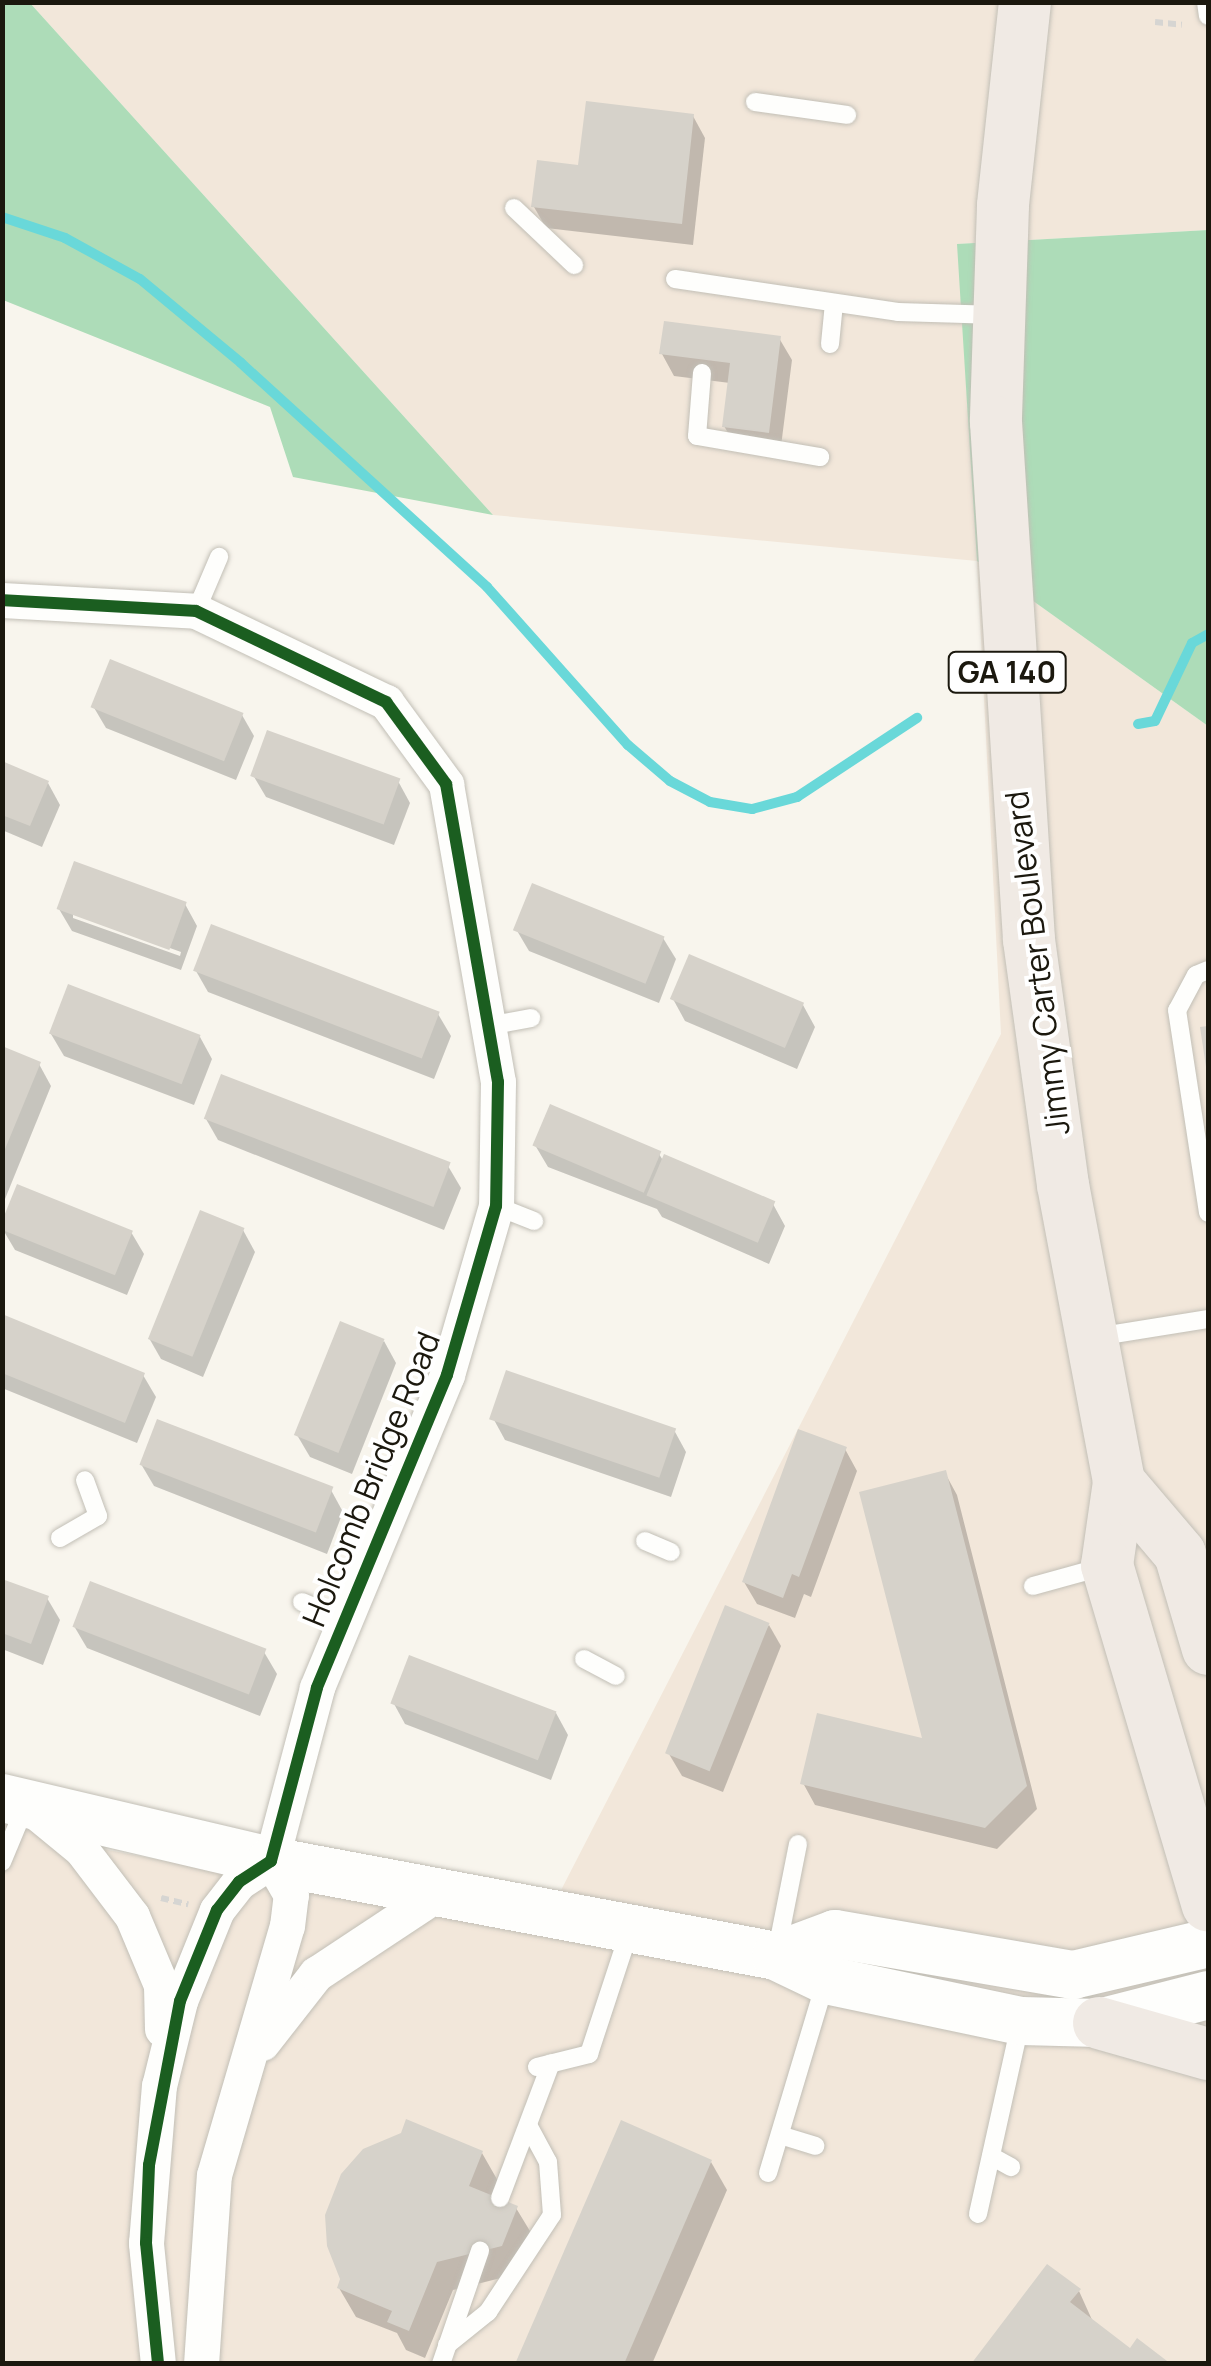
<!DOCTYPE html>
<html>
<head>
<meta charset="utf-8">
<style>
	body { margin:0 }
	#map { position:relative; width:1211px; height:2366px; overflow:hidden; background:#f8f5ed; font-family:Manrope,sans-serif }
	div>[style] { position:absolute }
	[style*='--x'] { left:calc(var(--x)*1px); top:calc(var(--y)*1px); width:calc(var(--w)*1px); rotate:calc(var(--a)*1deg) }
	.commercial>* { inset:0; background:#f2e7da }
	.forest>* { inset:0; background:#addcb8 }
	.shadow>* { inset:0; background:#0003 }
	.stream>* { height:10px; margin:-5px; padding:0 5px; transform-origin:5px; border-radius:5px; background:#69d8d9 }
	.building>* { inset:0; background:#d6d2ca; transform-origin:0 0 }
	.path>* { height:6px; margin-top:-3px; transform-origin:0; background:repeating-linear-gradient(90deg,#d6d5d2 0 8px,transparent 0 13px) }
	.roads { filter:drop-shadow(0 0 2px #c2bfb6) drop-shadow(0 0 2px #c2bfb6) }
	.service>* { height:18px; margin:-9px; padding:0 9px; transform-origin:9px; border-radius:9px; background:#fefefc }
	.minor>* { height:35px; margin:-17.5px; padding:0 17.5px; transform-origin:17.5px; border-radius:17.5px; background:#fefefc }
	.secondary>* { height:48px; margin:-24px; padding:0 24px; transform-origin:24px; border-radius:24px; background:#fefefc }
	.primary>* { height:52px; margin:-26px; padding:0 26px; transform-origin:26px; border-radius:26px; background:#f0eae4 }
	.cycleway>* { height:12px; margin:-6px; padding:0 6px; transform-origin:6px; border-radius:6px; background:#1b5e20 }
	span { translate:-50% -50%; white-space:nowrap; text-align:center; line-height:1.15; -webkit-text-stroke:8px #fff; paint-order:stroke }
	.shield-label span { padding:2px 8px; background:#fff; border:2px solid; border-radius:8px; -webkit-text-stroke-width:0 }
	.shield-label { font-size:30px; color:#1b180e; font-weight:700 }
	.street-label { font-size:32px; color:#1b180e }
	.frame { position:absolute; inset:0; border:5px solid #1b180e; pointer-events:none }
</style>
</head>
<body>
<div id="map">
	<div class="commercial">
		<div style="clip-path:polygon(30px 3px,1208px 3px,1208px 230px,958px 244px,977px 561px,1208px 726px,1208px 2363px,3px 2363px,2px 1823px,103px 1849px,539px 1933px,1001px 1034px,977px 561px,493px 515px)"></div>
	</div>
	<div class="forest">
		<div style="clip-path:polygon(2px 3px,30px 3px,493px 515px,293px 477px,270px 407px,3px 300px)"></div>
		<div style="clip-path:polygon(1208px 230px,1208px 726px,977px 561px,957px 244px)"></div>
	</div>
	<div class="shadow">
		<div style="clip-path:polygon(693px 116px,705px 138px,693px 245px,546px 228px,534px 207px)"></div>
		<div style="clip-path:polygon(779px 338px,792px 360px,780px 454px,737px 448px,724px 426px,730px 383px,674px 376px,662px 354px)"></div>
		<div style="clip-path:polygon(93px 706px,242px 715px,254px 736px,236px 780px,106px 728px)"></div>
		<div style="clip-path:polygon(2px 764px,48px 783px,60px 805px,42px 847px,2px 830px)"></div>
		<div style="clip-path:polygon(253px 775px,398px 781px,410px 803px,394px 845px,266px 797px)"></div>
		<div style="clip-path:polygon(evenodd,185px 904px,197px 926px,181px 970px,72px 931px,59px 909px,185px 904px,73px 913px,181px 952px,180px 956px,73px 918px,73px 913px)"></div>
		<div style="clip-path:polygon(516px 929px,663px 938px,676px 959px,659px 1003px,529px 951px)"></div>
		<div style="clip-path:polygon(196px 971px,438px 1014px,451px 1036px,434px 1079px,208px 992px)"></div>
		<div style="clip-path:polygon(673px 999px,803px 1005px,815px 1027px,797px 1069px,685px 1021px)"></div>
		<div style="clip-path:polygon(51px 1034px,200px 1037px,212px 1059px,194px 1105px,64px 1056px)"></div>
		<div style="clip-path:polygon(2px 1049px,39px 1064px,51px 1086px,5px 1199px)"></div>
		<div style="clip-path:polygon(206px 1119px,448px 1166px,461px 1188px,444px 1230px,218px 1140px)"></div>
		<div style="clip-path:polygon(535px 1145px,659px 1154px,664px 1162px,773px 1204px,785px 1226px,769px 1264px,662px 1217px,657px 1209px,548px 1167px)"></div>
		<div style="clip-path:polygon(19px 1187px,131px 1232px,144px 1254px,127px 1295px,15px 1250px,2px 1228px)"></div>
		<div style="clip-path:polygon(243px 1230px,255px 1252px,203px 1377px,161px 1359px,149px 1338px)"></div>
		<div style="clip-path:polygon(2px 1317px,143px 1375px,156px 1397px,137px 1443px,2px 1388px)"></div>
		<div style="clip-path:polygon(384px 1341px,396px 1363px,352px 1474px,310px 1457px,297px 1435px)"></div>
		<div style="clip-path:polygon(493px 1418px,674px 1430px,686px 1452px,671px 1497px,505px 1440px)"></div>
		<div style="clip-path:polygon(845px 1449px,857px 1471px,811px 1597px,804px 1594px,795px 1618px,757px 1604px,744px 1582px)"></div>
		<div style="clip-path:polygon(141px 1464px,331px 1490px,343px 1512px,327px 1554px,154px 1486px)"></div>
		<div style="clip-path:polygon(945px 1473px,957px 1495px,1037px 1809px,997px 1849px,815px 1805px,803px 1783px,925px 1741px)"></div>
		<div style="clip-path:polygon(2px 1581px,47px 1598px,60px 1620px,43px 1665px,2px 1649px)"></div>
		<div style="clip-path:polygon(769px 1625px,781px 1646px,723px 1792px,682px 1776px,669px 1754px)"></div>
		<div style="clip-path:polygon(74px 1626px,264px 1652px,277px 1674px,260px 1716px,87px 1648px)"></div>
		<div style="clip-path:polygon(393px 1702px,556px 1713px,568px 1735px,551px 1780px,405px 1724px)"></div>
		<div style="clip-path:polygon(482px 2153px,498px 2181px,491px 2198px,516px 2208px,533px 2236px,517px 2274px,453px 2290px,425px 2358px,406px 2350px,397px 2333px,356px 2317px,339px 2288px)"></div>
		<div style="clip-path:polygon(711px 2162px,727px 2190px,652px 2364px,518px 2364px)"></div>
		<div style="clip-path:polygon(1079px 2291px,1093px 2322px,1131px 2351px,1167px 2364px,974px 2364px)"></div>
	</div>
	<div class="stream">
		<div style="--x:2;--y:217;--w:66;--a:18.4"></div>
		<div style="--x:65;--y:238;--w:85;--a:28.7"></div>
		<div style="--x:140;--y:279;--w:131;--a:39.7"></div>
		<div style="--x:241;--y:363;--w:333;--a:42.3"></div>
		<div style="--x:487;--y:587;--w:212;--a:48.3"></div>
		<div style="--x:628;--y:745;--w:55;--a:40.6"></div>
		<div style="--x:670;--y:781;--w:45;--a:27.7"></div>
		<div style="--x:710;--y:802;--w:43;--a:9.5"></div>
		<div style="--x:752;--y:809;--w:47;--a:-14.9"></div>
		<div style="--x:797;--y:797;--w:144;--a:-33.4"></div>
		<div style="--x:1138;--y:724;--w:17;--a:-10"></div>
		<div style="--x:1155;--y:721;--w:86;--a:-64.6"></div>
		<div style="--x:1192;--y:643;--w:18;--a:-29"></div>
	</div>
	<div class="building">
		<div style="clip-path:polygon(586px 101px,694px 114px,682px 224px,531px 207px,537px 160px,578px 165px)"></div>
		<div style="clip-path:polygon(664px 321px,781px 336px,769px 433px,722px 427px,730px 363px,659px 354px)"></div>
		<div style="left:110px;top:659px;width:144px;height:52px;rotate:22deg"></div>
		<div style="left:267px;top:730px;width:142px;height:49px;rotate:20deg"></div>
		<div style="clip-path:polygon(2px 761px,49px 781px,30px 826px,2px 815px)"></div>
		<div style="left:74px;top:861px;width:120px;height:51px;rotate:20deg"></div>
		<div style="left:532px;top:883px;width:143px;height:51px;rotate:22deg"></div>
		<div style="left:211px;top:924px;width:245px;height:50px;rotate:21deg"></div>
		<div style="left:689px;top:954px;width:125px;height:49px;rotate:23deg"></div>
		<div style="left:68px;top:984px;width:142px;height:53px;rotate:21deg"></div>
		<div style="clip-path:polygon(1208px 1026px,1208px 1067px,1206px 1067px,1200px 1027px)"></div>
		<div style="clip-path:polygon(2px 1046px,41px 1062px,3px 1154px,2px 1154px)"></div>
		<div style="left:221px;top:1074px;width:246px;height:48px;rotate:21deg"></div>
		<div style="left:550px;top:1104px;width:121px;height:45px;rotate:23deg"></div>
		<div style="left:664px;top:1154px;width:121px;height:45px;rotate:23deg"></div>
		<div style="left:17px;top:1184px;width:125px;height:48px;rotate:22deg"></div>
		<div style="left:200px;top:1210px;width:48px;height:139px;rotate:22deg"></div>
		<div style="clip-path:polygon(2px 1314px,145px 1373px,125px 1423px,2px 1373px)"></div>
		<div style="left:340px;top:1321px;width:48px;height:123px;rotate:22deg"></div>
		<div style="left:506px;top:1370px;width:180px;height:52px;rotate:19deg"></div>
		<div style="left:157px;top:1419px;width:189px;height:49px;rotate:21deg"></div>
		<div style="clip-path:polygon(798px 1429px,847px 1447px,799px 1577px,792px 1574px,783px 1598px,742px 1582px)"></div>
		<div style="clip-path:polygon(946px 1470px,1027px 1786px,985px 1828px,800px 1784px,817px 1713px,922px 1738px,859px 1492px)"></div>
		<div style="clip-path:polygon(2px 1579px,49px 1596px,31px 1644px,2px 1633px)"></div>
		<div style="left:90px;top:1581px;width:189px;height:49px;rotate:21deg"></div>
		<div style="left:725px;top:1605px;width:48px;height:160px;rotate:22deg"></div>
		<div style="left:409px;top:1655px;width:158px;height:52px;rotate:21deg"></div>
		<div style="clip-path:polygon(406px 2119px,483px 2151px,469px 2186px,518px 2206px,502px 2246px,437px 2262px,409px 2331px,387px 2322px,392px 2311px,337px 2288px,340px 2279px,327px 2246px,325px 2215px,341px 2174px,363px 2149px,401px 2133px)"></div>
		<div style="clip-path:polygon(621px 2120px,712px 2160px,624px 2364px,515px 2364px)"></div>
		<div style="clip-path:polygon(1047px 2264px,1081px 2289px,1070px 2302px,1130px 2348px,1137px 2338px,1171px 2364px,971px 2364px)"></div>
	</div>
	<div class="path">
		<div style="--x:1155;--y:22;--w:27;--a:6"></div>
		<div style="--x:161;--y:1898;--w:28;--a:13"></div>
	</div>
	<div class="roads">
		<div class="service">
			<div style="--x:1206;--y:2;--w:14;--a:82"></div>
			<div style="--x:755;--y:102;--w:93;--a:8"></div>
			<div style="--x:514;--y:208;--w:83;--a:43.5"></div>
			<div style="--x:675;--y:279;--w:225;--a:8.4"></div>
			<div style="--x:898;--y:312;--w:100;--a:1.7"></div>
			<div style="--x:830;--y:344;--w:41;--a:-84.4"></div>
			<div style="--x:702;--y:373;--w:63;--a:94.5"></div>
			<div style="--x:697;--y:436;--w:125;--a:9.7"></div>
			<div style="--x:196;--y:611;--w:59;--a:-66.9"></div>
			<div style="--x:1208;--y:970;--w:13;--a:157"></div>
			<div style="--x:1196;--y:975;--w:40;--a:118"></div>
			<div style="--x:1177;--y:1010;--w:205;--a:81.3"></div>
			<div style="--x:488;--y:1026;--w:44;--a:-10.5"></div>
			<div style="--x:496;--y:1206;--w:41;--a:21.5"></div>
			<div style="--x:1096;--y:1337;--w:113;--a:-9.1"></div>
			<div style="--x:60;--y:1538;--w:44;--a:-30.1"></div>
			<div style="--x:98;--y:1516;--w:38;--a:-110"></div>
			<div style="--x:645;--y:1541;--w:28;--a:23"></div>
			<div style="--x:1033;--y:1586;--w:75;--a:-15.5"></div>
			<div style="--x:302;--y:1602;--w:47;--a:22.7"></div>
			<div style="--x:584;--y:1659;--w:36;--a:28"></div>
			<div style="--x:2;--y:1862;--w:60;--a:-67.3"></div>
			<div style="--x:777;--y:1950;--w:108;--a:-78.8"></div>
			<div style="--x:537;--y:2067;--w:54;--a:-14"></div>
			<div style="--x:589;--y:2054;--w:132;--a:-71.8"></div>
			<div style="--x:780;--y:2135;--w:37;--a:17"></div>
			<div style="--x:991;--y:2156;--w:23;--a:29"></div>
			<div style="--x:768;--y:2173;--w:202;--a:-73.3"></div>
			<div style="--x:500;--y:2198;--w:144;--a:-69.3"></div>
			<div style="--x:978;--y:2214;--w:195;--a:-77.5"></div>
			<div style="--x:447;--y:2345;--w:53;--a:-38.8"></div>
			<div style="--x:488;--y:2312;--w:116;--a:-56.6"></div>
			<div style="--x:552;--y:2215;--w:53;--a:-94.3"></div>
			<div style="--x:548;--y:2162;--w:42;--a:-118.4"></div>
			<div style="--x:441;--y:2364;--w:120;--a:-71"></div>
		</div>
		<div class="minor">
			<div style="--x:2;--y:600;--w:194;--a:3.2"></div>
			<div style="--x:196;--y:611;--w:211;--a:25.6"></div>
			<div style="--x:386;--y:702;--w:102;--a:53.8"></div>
			<div style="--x:446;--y:784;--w:303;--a:80.1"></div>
			<div style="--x:498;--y:1082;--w:124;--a:90.9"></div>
			<div style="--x:496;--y:1206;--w:176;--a:106.2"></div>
			<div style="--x:447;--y:1375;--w:339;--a:112.6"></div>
			<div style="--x:317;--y:1688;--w:179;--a:104.9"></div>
			<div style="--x:31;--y:1808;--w:65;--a:39.4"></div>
			<div style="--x:81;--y:1849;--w:84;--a:52.7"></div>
			<div style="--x:132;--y:1916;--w:75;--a:67.2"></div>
			<div style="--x:161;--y:1985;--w:44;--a:88.7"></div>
			<div style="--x:262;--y:2043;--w:88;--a:-52"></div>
			<div style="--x:316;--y:1974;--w:149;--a:-33.5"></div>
			<div style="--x:158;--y:2364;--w:122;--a:-95.7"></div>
			<div style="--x:146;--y:2243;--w:158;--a:-85.3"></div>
			<div style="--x:159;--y:2086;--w:88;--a:-76.1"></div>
			<div style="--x:180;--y:2001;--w:98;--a:-67.9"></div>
			<div style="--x:217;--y:1910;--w:36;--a:-52"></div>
			<div style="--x:239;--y:1882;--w:38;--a:-33"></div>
			<div style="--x:201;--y:2364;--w:189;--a:-86.1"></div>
			<div style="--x:214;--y:2175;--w:259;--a:-73.7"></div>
			<div style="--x:287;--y:1926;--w:31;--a:-83"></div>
			<div style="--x:291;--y:1895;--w:39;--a:-120"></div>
		</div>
		<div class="secondary">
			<div style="--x:2;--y:1798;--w:276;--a:13.2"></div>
			<div style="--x:271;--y:1861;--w:514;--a:10.65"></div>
			<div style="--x:776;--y:1956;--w:55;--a:25.6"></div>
			<div style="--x:826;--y:1980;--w:199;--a:11.9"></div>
			<div style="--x:1021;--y:2021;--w:78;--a:1.5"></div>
			<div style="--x:1099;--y:2023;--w:113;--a:-14.4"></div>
			<div style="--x:776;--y:1956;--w:63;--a:-20.4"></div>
			<div style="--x:835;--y:1934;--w:242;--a:9.8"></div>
			<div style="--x:1073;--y:1975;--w:139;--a:-13.3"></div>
		</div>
		<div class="primary">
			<div style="--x:1025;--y:2;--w:205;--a:96.2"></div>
			<div style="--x:1003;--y:206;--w:216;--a:91.9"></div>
			<div style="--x:996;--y:422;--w:519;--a:86.35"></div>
			<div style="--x:1029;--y:940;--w:247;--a:82.1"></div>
			<div style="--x:1063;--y:1185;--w:302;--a:79.3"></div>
			<div style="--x:1119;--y:1482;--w:84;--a:98.2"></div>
			<div style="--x:1107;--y:1565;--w:355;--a:73.5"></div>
			<div style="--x:1119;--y:1482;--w:94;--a:49.7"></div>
			<div style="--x:1180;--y:1554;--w:99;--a:73.6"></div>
			<div style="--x:1099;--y:2023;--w:113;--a:15.9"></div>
		</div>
	</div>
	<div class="cycleway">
		<div style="--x:2;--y:600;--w:194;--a:3.2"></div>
		<div style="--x:196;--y:611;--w:211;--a:25.6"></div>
		<div style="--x:386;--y:702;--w:102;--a:53.8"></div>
		<div style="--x:446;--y:784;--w:303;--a:80.1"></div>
		<div style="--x:498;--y:1082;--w:124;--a:90.9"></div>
		<div style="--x:496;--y:1206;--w:176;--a:106.2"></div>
		<div style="--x:447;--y:1375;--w:339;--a:112.6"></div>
		<div style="--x:317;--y:1688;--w:179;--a:104.9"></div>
		<div style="--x:271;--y:1861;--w:38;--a:147"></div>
		<div style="--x:239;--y:1882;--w:36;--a:128"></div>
		<div style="--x:217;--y:1910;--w:98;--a:112.1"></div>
		<div style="--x:180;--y:2001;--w:167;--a:100.7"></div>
		<div style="--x:149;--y:2165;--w:78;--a:92.2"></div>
		<div style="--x:146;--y:2243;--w:122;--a:84.3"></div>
	</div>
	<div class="shield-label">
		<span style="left:1007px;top:672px">GA 140</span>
	</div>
	<div class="street-label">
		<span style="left:1037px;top:963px;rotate:-97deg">Jimmy Carter Boulevard</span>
		<span style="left:371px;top:1479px;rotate:-68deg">Holcomb Bridge Road</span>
	</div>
	<div class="frame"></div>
</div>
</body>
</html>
